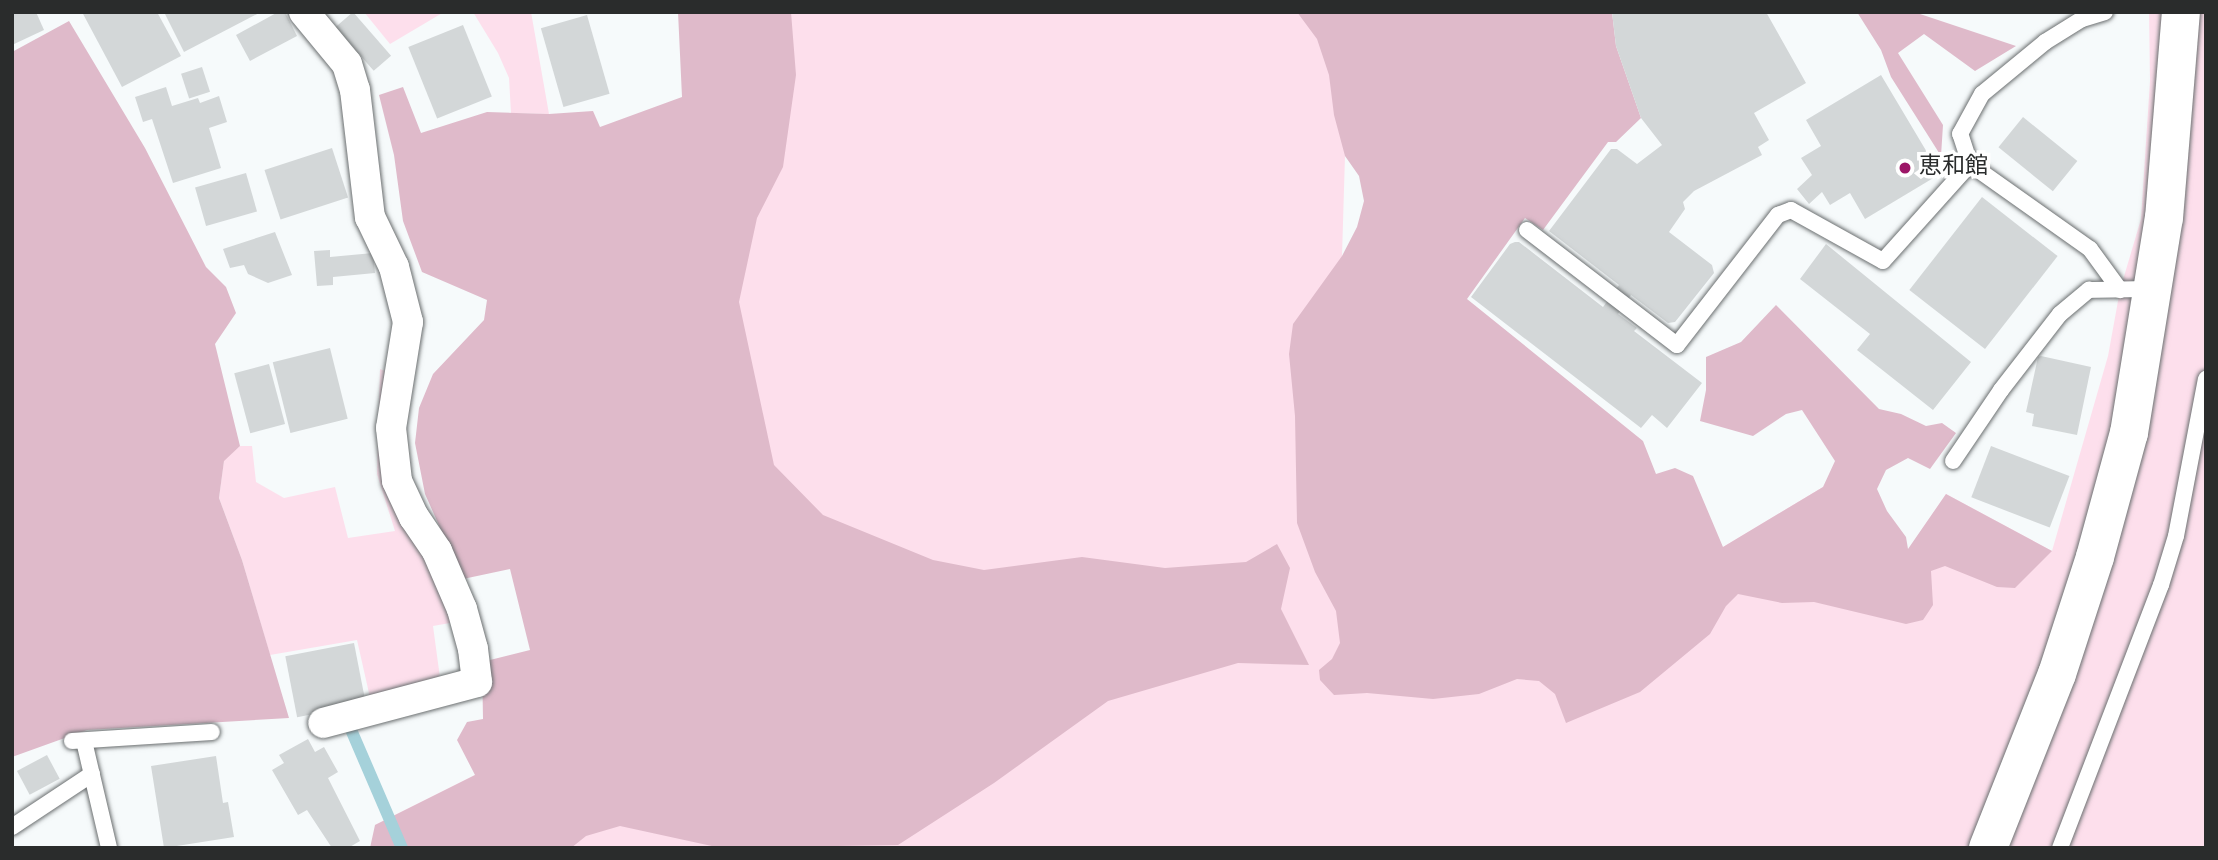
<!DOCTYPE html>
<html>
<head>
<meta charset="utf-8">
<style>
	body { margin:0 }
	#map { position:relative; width:2218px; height:860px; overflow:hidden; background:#f6fafb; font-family:Overpass,"Noto Sans JP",sans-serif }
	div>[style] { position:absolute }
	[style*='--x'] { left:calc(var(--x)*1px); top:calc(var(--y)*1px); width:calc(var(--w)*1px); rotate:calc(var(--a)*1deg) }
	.green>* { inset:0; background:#fddfec }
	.forest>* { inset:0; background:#dfbaca }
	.stream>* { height:12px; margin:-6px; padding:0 6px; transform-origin:6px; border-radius:6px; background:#a5d1da }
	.building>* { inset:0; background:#d3d7d8; transform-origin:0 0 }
	.roads { filter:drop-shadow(0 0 2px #6b6f70) drop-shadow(0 0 2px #6b6f70) }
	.lane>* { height:16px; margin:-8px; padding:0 8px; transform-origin:8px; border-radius:8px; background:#fff }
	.street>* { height:30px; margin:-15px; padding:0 15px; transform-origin:15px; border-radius:15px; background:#fff }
	.secondary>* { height:38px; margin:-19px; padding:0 19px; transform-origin:19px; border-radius:19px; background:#fff }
	.dots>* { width:19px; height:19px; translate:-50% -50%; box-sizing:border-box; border:4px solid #fff; border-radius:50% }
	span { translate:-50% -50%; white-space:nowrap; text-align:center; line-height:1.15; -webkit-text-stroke:7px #fff; paint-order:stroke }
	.poi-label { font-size:23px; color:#2a2c2c }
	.left { translate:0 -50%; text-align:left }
	.frame { position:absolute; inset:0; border:14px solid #2a2c2c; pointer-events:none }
</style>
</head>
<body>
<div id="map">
	<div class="green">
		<div style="clip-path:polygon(364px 12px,444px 12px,390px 44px)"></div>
		<div style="clip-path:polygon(473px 12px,531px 12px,549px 114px,511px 113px,509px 78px,498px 53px)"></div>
		<div style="clip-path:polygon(744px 12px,1339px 12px,1345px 156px,1342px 256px,1713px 553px,1823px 487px,1908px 550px,1946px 494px,2052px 551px,2108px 356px,2120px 290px,2141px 219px,2150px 81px,2149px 12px,2206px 12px,2206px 848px,386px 848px,375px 825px,475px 775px,629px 670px)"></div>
		<div style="clip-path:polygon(380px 369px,395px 375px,385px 430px,461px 621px,433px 626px,441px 685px,371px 702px,357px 640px,270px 655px,242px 560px,219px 498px,224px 460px,240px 446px,252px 446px,256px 482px,284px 498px,335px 487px,348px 538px,395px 531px,377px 474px)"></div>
	</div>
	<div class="forest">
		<div style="clip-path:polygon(678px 12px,791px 12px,796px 75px,783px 167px,757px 218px,739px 302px,774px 465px,823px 515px,933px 560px,984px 570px,1082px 557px,1165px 568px,1246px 562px,1277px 544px,1290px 568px,1281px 609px,1309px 665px,1238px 663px,1108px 701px,994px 783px,898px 845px,721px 848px,620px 826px,586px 836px,571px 848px,370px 848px,375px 825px,475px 775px,457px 740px,467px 722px,483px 719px,482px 662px,530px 650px,510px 569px,463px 579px,425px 494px,415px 443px,419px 408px,433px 374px,484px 320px,487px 300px,422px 272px,403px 221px,394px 155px,379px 95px,403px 87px,421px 133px,487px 112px,549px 114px,593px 111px,600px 127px,682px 97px)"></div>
		<div style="clip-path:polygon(1297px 12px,1612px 12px,1616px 46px,1641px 118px,1616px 142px,1608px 142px,1543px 230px,1525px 218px,1467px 299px,1643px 441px,1656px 474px,1675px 468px,1693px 476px,1723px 547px,1823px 487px,1835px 461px,1802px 410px,1786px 414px,1753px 436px,1700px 421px,1706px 390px,1706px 357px,1741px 342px,1776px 305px,1879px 409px,1901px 414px,1926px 426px,1942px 423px,1956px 433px,1930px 469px,1908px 458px,1886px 470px,1877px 489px,1887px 511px,1906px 537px,1908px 549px,1946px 494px,2052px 551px,2015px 588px,1997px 587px,1945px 566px,1931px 571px,1933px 605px,1923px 620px,1906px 624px,1814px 602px,1782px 603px,1738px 594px,1726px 606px,1710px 634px,1640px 692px,1566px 723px,1555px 694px,1539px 681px,1517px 679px,1479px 694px,1433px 699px,1367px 693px,1334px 695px,1320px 680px,1319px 670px,1332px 659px,1340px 643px,1336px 611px,1315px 572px,1297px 523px,1295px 416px,1289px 354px,1293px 324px,1342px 256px,1357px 227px,1364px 201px,1359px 176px,1345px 156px,1334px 115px,1329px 75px,1317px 39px)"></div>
		<div style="clip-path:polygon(1857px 12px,1914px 12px,2016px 46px,1975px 71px,1924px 34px,1898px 53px,1943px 125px,1941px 156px,1891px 77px,1881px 50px)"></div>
		<div style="clip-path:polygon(69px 21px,145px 148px,206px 267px,226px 287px,236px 313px,215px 344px,240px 446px,224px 461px,219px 498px,242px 560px,289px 718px,87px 730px,12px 757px,12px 52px)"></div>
	</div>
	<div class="stream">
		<div style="--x:358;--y:722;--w:9;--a:162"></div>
		<div style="--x:349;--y:725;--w:134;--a:66.7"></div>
	</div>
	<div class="building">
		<div style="clip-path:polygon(12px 12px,36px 12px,44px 30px,12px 45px)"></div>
		<div style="clip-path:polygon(82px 12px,157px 12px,181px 56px,122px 87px)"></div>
		<div style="clip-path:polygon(164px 12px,261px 12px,184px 52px)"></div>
		<div style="clip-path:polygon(278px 12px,285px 12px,297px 36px,250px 61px,236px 35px)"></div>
		<div style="left:353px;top:12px;width:58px;height:23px;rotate:49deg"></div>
		<div style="clip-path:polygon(1612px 12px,1766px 12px,1806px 83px,1754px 113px,1769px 140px,1758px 147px,1762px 155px,1694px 191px,1683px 202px,1685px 209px,1669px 232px,1712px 265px,1714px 273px,1675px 322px,1668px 323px,1631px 295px,1618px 314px,1637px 328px,1634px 331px,1702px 383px,1667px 428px,1652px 415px,1641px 428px,1471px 297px,1510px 244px,1515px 242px,1519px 242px,1603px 307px,1619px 285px,1549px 231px,1611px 149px,1617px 149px,1637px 164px,1662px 145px,1641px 118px,1616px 46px)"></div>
		<div style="left:587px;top:15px;width:82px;height:48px;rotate:74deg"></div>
		<div style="left:463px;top:25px;width:77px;height:59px;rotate:68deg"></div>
		<div style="left:202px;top:67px;width:26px;height:22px;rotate:72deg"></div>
		<div style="clip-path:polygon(1881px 75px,1940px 174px,1865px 219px,1850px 193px,1830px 205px,1822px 192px,1809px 204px,1797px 189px,1812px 175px,1801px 158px,1821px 146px,1806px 120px)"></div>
		<div style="clip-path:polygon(166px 87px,172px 106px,198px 98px,200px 103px,219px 96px,227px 122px,209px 128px,221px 168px,173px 183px,152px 119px,143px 122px,135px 97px)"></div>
		<div style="left:2023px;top:117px;width:70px;height:39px;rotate:39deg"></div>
		<div style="left:332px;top:148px;width:52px;height:71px;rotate:72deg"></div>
		<div style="left:246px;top:173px;width:40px;height:53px;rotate:74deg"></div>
		<div style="left:1982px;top:197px;width:96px;height:118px;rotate:38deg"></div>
		<div style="clip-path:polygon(275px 232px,292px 275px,268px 283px,248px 274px,244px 265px,230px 268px,223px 249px)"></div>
		<div style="clip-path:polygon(1826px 244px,1971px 362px,1933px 410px,1857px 350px,1870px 334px,1800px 279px)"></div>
		<div style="clip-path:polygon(330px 250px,330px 257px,373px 253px,375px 273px,333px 277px,333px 285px,317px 286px,314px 251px)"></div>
		<div style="left:330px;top:348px;width:73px;height:59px;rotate:76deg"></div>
		<div style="clip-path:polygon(2041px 356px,2091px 367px,2077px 435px,2032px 426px,2034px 414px,2026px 412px,2038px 357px)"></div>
		<div style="left:269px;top:364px;width:62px;height:36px;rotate:75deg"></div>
		<div style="left:1991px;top:446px;width:84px;height:55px;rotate:21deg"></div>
		<div style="left:354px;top:643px;width:62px;height:70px;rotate:79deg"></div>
		<div style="clip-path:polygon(308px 739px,315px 752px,324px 747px,338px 772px,328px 778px,360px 841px,348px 848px,332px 848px,307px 810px,298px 815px,272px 770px,284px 763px,279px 755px)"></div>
		<div style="left:47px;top:755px;width:27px;height:34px;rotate:62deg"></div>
		<div style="clip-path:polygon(216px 756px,223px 803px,228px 802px,234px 837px,164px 848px,151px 766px)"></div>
	</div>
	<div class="roads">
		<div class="lane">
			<div style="--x:1970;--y:164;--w:147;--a:35.3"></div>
			<div style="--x:2090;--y:249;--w:51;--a:53.8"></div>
			<div style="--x:1527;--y:230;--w:189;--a:37.5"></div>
			<div style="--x:1677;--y:345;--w:165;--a:-52.2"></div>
			<div style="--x:1778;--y:215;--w:14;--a:-21"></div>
			<div style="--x:1791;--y:210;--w:105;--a:29"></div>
			<div style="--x:1883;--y:261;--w:130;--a:-48.1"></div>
			<div style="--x:1970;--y:164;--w:32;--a:-108"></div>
			<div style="--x:1960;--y:134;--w:46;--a:-61.2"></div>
			<div style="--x:1982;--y:94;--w:82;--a:-39.5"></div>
			<div style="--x:2045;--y:42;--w:44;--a:-31.9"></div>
			<div style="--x:2082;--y:19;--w:24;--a:-17"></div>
			<div style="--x:1953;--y:461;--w:86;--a:-55.9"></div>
			<div style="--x:2001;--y:390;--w:96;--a:-52.2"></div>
			<div style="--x:2060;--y:314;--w:38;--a:-40"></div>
			<div style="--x:2089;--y:290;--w:64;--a:-0.9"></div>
			<div style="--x:72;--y:741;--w:140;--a:-3.7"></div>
			<div style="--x:84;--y:741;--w:110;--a:76.8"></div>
			<div style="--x:12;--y:827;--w:96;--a:-33.5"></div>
			<div style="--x:2060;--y:848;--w:282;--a:-69"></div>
			<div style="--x:2161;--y:585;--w:51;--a:-73"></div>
			<div style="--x:2176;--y:536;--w:160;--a:-79.2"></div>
		</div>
		<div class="street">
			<div style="--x:304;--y:12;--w:67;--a:50.4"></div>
			<div style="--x:347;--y:64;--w:27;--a:73"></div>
			<div style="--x:355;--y:90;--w:128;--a:83.3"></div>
			<div style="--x:370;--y:217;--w:55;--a:64.4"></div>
			<div style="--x:394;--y:267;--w:57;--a:75.7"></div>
			<div style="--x:408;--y:322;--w:107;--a:99.1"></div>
			<div style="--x:391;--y:428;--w:53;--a:83.5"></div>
			<div style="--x:397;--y:481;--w:40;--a:65"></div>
			<div style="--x:414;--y:517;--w:41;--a:55.9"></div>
			<div style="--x:437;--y:551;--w:63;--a:66.7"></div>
			<div style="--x:462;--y:609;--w:41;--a:74.6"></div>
			<div style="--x:473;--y:649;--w:33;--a:83"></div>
			<div style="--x:477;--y:682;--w:159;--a:165.1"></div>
		</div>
		<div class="secondary">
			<div style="--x:1988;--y:848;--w:187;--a:-68.4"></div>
			<div style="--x:2057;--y:674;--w:123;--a:-72"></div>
			<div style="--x:2095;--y:557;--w:129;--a:-74.7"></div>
			<div style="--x:2129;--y:433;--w:218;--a:-80.8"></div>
			<div style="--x:2164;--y:218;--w:207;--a:-85.3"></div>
		</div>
	</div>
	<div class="dots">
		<div style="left:1905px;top:168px;background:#9c1667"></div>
	</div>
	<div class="poi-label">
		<span class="left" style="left:1919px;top:168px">恵和館</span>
	</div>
	<div class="frame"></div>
</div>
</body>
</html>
